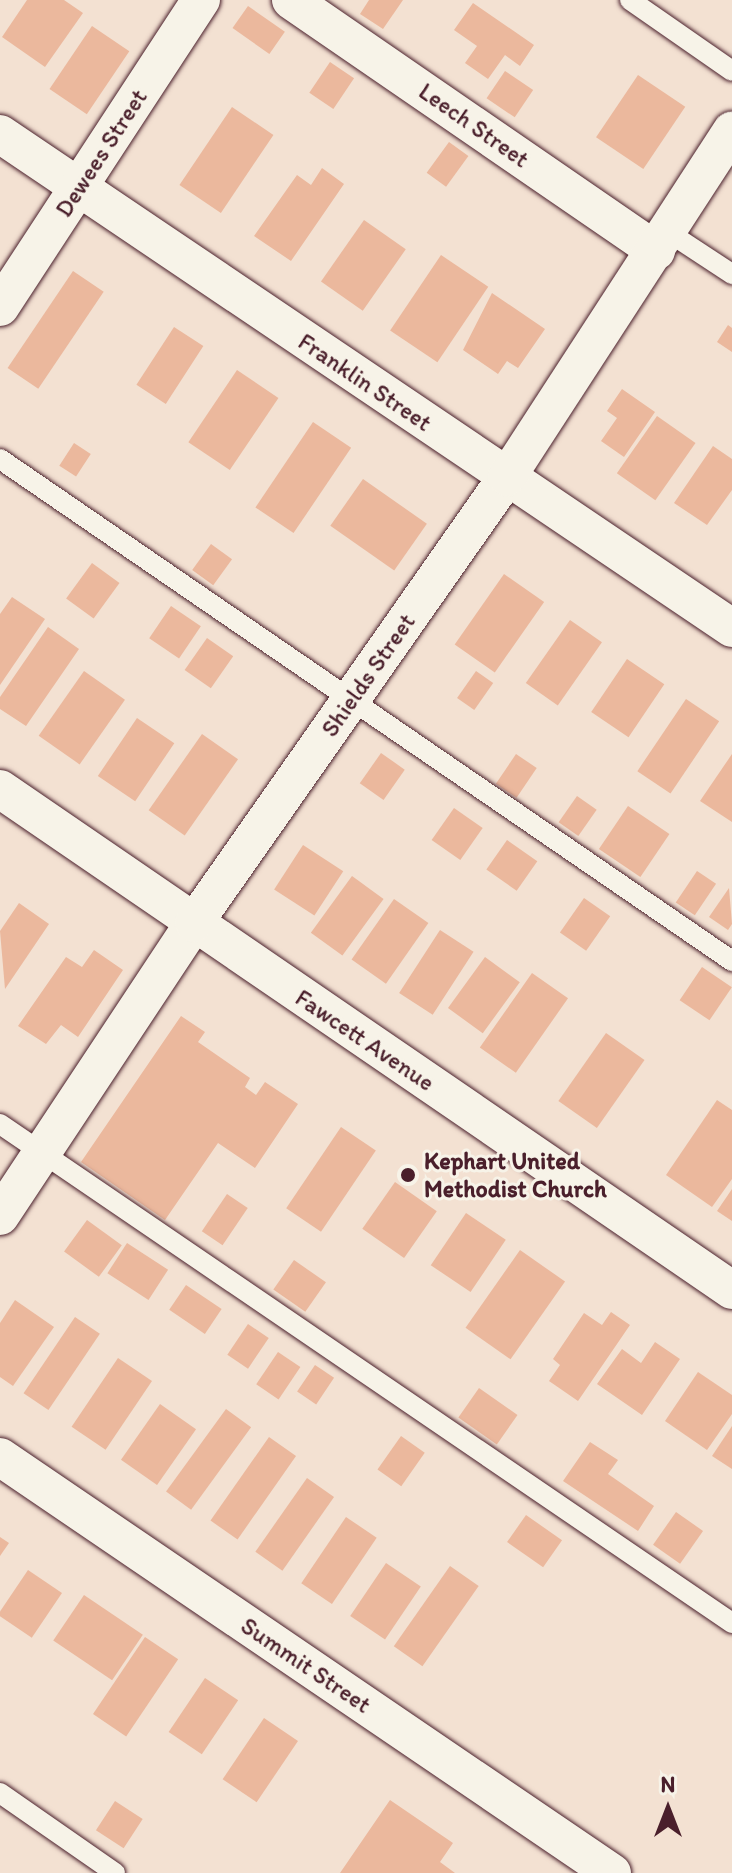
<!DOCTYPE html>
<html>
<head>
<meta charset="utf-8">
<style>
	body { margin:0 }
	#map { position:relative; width:732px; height:1873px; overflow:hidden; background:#f3e1d2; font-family:Itim,sans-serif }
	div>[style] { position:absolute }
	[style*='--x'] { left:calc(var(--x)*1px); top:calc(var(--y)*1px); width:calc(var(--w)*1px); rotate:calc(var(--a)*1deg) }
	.building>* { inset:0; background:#ebb89d; transform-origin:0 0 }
	.roads { filter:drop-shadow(0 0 2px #4a1f2b) drop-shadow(0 0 2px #4a1f2b) }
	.lane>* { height:20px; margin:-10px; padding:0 10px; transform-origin:10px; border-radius:10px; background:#f7f3e8 }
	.street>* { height:38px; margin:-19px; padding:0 19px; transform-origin:19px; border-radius:19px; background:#f7f3e8 }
	.dots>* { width:22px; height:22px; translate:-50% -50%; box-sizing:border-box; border:4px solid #f7f3e8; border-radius:50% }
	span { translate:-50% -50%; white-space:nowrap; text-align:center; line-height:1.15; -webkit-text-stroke:6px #f7f3e8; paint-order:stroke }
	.street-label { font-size:24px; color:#4a1f2b }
	.poi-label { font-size:24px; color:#4a1f2b; font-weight:700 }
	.left { translate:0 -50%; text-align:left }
	.north { position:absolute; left:628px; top:1769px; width:80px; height:80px; -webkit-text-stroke:6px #f7f3e8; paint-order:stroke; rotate:0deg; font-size:22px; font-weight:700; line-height:32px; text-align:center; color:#4a1f2b }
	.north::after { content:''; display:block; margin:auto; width:28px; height:36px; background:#4a1f2b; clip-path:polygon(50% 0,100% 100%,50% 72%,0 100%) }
</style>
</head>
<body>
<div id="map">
	<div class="building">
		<div style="clip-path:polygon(27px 0,64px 0,83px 13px,45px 67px,2px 37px)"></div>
		<div style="clip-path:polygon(369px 0,403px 0,383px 29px,360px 14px)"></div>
		<div style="clip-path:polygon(473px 3px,534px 45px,520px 66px,505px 55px,488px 79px,465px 63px,477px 46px,454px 30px)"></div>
		<div style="left:248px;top:6px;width:45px;height:27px;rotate:35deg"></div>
		<div style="left:92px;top:26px;width:45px;height:76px;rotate:34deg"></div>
		<div style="left:330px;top:62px;width:29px;height:37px;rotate:34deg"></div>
		<div style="left:505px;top:71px;width:34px;height:33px;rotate:34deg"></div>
		<div style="left:638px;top:75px;width:57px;height:75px;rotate:34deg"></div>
		<div style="left:232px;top:107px;width:50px;height:94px;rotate:34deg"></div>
		<div style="left:449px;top:142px;width:24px;height:38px;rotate:36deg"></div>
		<div style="clip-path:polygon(322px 168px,344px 184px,291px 261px,254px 236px,297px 175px,311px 185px)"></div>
		<div style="left:364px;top:220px;width:51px;height:75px;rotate:35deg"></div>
		<div style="left:441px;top:255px;width:57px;height:91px;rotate:34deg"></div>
		<div style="left:73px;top:271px;width:37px;height:117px;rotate:34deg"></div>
		<div style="clip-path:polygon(492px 293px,545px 329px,518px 368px,507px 361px,498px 374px,463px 350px)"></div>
		<div style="clip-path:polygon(728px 325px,732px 328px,732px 352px,717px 342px)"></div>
		<div style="left:174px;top:327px;width:35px;height:69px;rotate:33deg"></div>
		<div style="left:237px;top:370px;width:50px;height:87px;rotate:34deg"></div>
		<div style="clip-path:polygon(622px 389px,655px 412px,624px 457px,601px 441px,617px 418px,607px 411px)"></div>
		<div style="left:657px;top:416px;width:47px;height:70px;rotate:35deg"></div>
		<div style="left:313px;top:422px;width:46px;height:103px;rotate:34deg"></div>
		<div style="left:74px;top:443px;width:20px;height:27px;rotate:33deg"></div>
		<div style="clip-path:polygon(713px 446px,732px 459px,732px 490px,707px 525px,674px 503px)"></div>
		<div style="left:363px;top:479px;width:78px;height:57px;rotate:35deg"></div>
		<div style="left:211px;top:544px;width:26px;height:32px;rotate:36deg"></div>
		<div style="left:92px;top:563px;width:34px;height:44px;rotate:36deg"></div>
		<div style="left:504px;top:574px;width:49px;height:86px;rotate:35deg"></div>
		<div style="clip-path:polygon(12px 597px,45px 619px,0 685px,0 614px)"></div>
		<div style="left:171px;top:606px;width:36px;height:39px;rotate:34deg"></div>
		<div style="left:570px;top:620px;width:39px;height:77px;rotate:35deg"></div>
		<div style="clip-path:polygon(48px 627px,79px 649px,26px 726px,0 709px,0 697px)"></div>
		<div style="left:207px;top:638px;width:32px;height:39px;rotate:35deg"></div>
		<div style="left:627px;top:659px;width:45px;height:64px;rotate:34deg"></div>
		<div style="left:84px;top:671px;width:50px;height:79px;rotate:35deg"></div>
		<div style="left:476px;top:671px;width:21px;height:33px;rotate:35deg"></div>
		<div style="left:686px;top:699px;width:40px;height:87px;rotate:34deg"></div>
		<div style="left:137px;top:718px;width:45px;height:70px;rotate:34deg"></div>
		<div style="left:202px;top:734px;width:44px;height:93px;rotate:35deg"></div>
		<div style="left:381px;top:753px;width:29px;height:37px;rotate:35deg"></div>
		<div style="left:516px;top:754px;width:25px;height:36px;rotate:34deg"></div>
		<div style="clip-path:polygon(732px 754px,732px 822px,700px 801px)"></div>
		<div style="left:577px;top:796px;width:24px;height:32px;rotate:35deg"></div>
		<div style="left:628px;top:806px;width:50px;height:52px;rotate:34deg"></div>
		<div style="left:454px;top:808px;width:35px;height:39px;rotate:35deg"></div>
		<div style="left:507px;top:840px;width:37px;height:36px;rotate:35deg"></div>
		<div style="left:303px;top:845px;width:48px;height:53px;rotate:33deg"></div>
		<div style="left:697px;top:871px;width:23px;height:38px;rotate:34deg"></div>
		<div style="left:352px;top:876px;width:39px;height:70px;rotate:36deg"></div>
		<div style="clip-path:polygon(729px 888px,732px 924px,728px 930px,709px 917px)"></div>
		<div style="left:584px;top:898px;width:32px;height:42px;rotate:35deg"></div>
		<div style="left:394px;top:899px;width:42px;height:74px;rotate:35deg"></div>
		<div style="clip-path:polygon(19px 903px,49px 924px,5px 989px,0 931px)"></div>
		<div style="left:440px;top:930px;width:40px;height:75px;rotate:33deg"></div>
		<div style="clip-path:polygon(94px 950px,123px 970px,78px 1037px,61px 1025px,46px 1044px,18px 1026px,66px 957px,82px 967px)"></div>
		<div style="left:485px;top:957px;width:43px;height:63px;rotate:36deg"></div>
		<div style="left:702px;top:967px;width:36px;height:40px;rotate:34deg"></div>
		<div style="left:532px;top:973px;width:44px;height:91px;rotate:35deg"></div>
		<div style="clip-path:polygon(181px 1016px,205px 1032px,198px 1042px,250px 1078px,245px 1087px,256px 1095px,265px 1082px,298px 1104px,255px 1168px,218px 1143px,165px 1220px,81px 1162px)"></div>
		<div style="left:606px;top:1033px;width:47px;height:83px;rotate:35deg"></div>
		<div style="clip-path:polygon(717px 1100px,732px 1110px,732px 1179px,712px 1207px,666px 1175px)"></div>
		<div style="left:341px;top:1127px;width:42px;height:98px;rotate:34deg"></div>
		<div style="left:395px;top:1182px;width:51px;height:57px;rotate:35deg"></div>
		<div style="clip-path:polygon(732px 1189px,732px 1221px,717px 1211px)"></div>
		<div style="left:227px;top:1194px;width:25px;height:45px;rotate:34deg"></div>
		<div style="left:466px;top:1213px;width:48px;height:63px;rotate:34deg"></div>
		<div style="left:87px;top:1220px;width:43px;height:39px;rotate:36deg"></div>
		<div style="left:127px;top:1243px;width:49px;height:36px;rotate:33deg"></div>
		<div style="left:520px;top:1250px;width:55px;height:95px;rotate:35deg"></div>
		<div style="left:294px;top:1260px;width:39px;height:36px;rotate:35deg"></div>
		<div style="left:186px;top:1285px;width:43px;height:30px;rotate:34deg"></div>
		<div style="clip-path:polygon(15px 1300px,54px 1327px,13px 1386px,0 1377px,0 1323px)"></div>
		<div style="clip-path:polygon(611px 1312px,630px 1325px,578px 1401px,549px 1381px,560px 1365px,553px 1359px,584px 1313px,602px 1325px)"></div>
		<div style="left:75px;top:1317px;width:30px;height:92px;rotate:34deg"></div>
		<div style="left:248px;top:1324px;width:25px;height:37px;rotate:34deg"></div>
		<div style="clip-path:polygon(655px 1342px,680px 1359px,642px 1415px,597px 1384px,622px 1349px,641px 1363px)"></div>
		<div style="left:278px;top:1352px;width:27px;height:39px;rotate:34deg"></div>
		<div style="left:118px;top:1358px;width:41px;height:83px;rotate:34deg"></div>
		<div style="left:315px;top:1365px;width:23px;height:32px;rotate:34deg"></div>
		<div style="clip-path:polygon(698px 1372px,732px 1395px,732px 1414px,707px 1450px,665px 1421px)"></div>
		<div style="left:479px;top:1388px;width:47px;height:36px;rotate:35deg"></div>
		<div style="left:160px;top:1404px;width:44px;height:68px;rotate:35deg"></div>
		<div style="left:226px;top:1409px;width:31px;height:102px;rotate:36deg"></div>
		<div style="clip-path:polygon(732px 1426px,732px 1469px,712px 1456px)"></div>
		<div style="left:401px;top:1436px;width:29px;height:41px;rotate:35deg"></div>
		<div style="left:269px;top:1437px;width:33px;height:102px;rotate:35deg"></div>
		<div style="clip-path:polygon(590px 1442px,618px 1460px,608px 1474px,654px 1506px,638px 1531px,563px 1481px)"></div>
		<div style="left:307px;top:1478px;width:33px;height:90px;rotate:35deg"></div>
		<div style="left:676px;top:1512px;width:33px;height:40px;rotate:35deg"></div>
		<div style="left:526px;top:1515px;width:44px;height:33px;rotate:35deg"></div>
		<div style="left:346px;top:1517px;width:37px;height:80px;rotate:34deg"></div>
		<div style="clip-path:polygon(0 1537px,9px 1543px,0 1556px)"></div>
		<div style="left:386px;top:1563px;width:42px;height:64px;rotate:34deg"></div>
		<div style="left:450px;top:1566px;width:35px;height:98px;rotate:35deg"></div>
		<div style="left:28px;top:1570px;width:41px;height:54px;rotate:34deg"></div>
		<div style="left:84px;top:1595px;width:71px;height:55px;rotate:34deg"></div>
		<div style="left:145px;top:1637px;width:40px;height:93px;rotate:34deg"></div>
		<div style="left:205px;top:1678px;width:40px;height:65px;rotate:34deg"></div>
		<div style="left:264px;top:1718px;width:41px;height:74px;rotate:34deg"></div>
		<div style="clip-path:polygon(390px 1800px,453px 1843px,440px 1862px,455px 1873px,340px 1873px)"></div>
		<div style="left:115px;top:1801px;width:33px;height:35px;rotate:33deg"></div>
	</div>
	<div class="roads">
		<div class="lane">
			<div style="--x:630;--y:0;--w:124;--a:34.8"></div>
			<div style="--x:668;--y:232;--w:77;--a:33.3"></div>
			<div style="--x:0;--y:459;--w:888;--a:34.44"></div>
			<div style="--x:0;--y:1124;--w:886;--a:34.28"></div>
			<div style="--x:0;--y:1793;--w:140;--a:34.8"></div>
		</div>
		<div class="street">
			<div style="--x:291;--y:0;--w:443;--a:34.5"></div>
			<div style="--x:0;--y:134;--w:883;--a:34.01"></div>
			<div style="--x:0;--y:307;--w:367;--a:-56.8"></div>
			<div style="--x:0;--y:789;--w:887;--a:34.39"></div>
			<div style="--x:0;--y:1216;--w:351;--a:-56.5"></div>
			<div style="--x:194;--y:923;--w:545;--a:-54.94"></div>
			<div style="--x:507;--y:477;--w:413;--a:-57"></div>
			<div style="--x:0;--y:1457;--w:740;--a:34.21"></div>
		</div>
	</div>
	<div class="dots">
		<div style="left:408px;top:1175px;background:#4a1f2b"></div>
	</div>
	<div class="street-label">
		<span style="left:474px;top:125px;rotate:35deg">Leech Street</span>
		<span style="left:101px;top:153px;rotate:-57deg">Dewees Street</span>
		<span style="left:365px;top:382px;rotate:34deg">Franklin Street</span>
		<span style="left:368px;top:675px;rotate:-55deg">Shields Street</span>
		<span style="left:365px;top:1040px;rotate:34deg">Fawcett Avenue</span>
		<span style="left:306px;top:1665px;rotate:34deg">Summit Street</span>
	</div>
	<div class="poi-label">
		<span class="left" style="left:424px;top:1175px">Kephart United<br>Methodist Church</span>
	</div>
	<div class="north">N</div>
</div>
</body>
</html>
